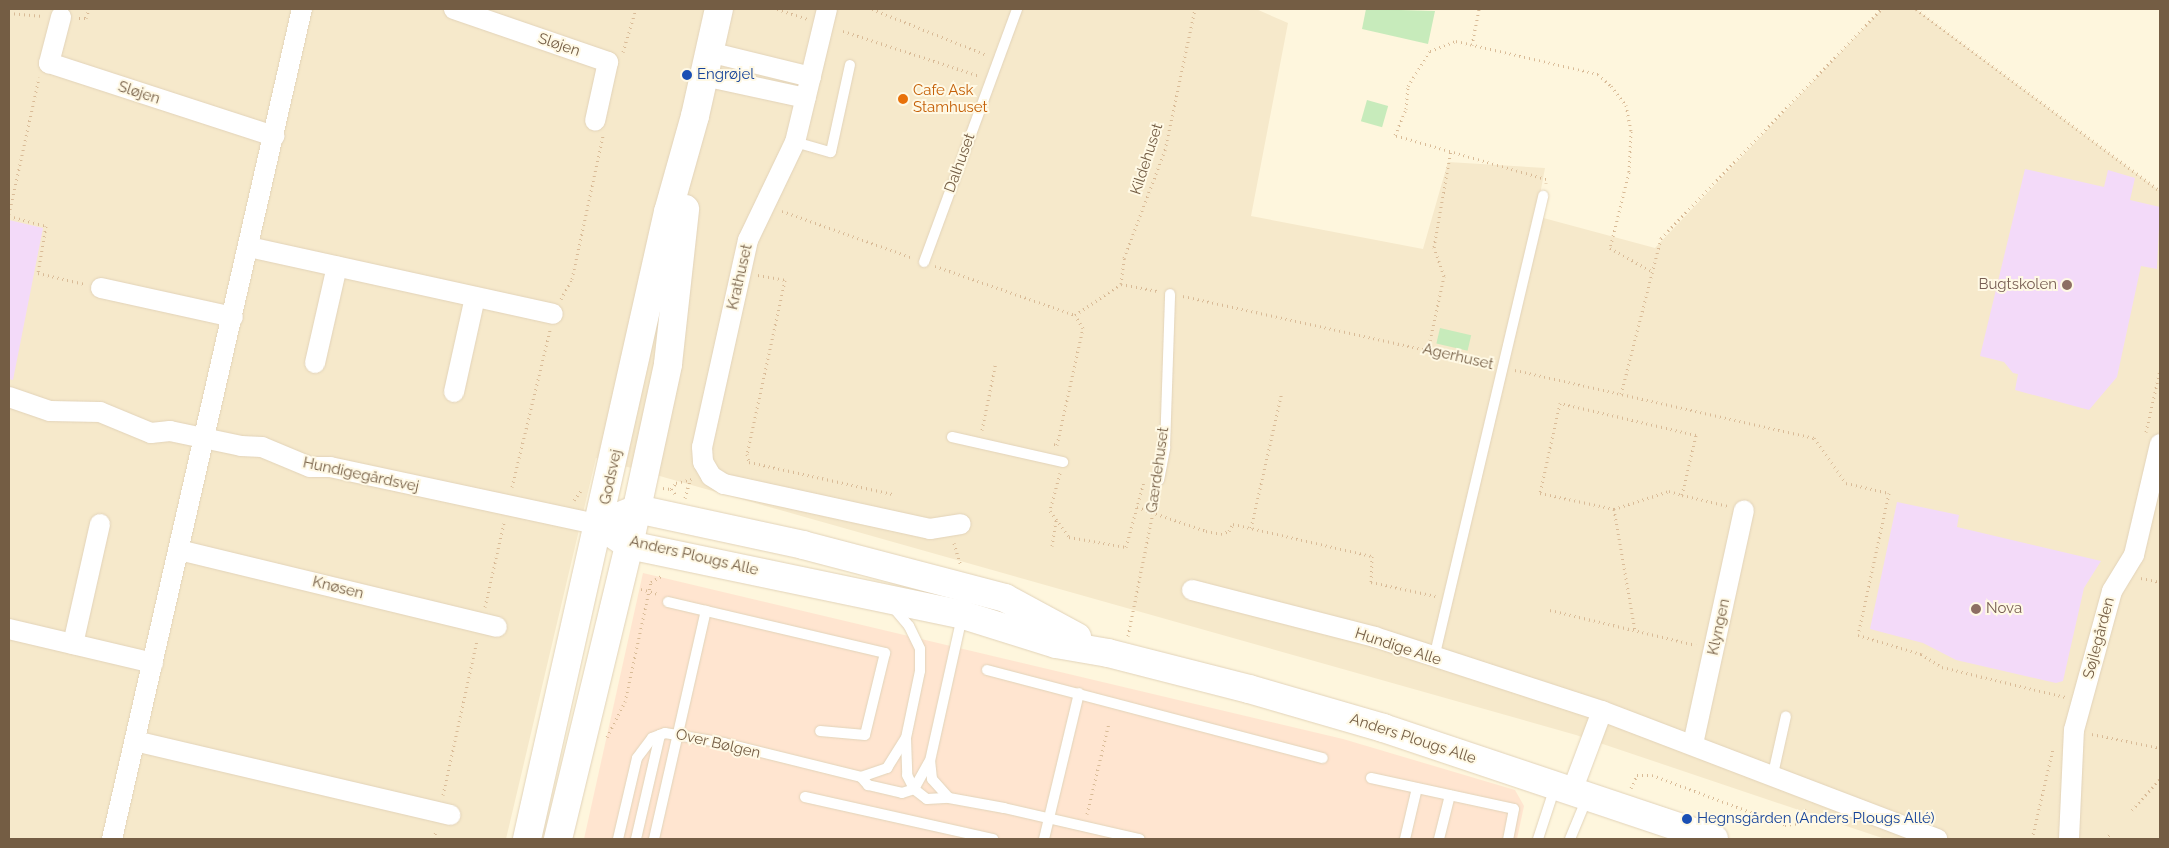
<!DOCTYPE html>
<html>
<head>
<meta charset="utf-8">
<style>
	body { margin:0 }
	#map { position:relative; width:2169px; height:848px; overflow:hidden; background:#fef6dd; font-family:Raleway,sans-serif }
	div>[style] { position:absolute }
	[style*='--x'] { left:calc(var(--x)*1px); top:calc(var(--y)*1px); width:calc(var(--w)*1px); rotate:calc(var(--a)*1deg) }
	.residential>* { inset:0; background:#f6e9cb }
	.commercial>* { inset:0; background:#ffe5d0 }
	.education>* { inset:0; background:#f3daf9 }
	.green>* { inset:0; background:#c7ebbb; transform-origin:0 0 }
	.path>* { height:3px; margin-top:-1.5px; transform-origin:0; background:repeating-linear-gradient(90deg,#d9bb97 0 1px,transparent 0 5px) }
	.roads { filter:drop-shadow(0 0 1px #e2d3b9) drop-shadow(0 0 1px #e2d3b9) }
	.lane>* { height:10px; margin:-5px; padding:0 5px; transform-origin:5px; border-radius:5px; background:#fff }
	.street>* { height:20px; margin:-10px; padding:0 10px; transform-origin:10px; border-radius:10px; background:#fff }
	.secondary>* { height:28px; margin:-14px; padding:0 14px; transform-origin:14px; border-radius:14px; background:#fff }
	.dots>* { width:14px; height:14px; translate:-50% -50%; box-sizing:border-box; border:2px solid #fff9e5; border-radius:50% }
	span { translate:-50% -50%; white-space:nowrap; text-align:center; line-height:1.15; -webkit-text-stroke:4px #fff9e5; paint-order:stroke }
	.street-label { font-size:15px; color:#745d44 }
	.transit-label { font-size:15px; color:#164399 }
	.left { translate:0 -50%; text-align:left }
	.food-label { font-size:15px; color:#c56008 }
	.education-label { font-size:15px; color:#785e54 }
	.right { translate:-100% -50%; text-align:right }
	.frame { position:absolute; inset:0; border:10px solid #745d44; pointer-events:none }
</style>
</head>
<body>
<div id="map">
	<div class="residential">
		<div style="clip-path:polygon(9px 9px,1256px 9px,1288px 23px,1251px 216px,1423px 249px,1448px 162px,1545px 168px,1536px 216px,1655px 248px,1882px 9px,1916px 9px,2160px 191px,2160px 839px,1885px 839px,1576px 735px,596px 458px,506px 839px,9px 839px)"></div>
	</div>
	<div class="commercial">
		<div style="clip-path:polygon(643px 573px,1343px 739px,1515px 790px,1524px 806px,1517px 839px,584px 839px)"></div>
	</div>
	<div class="education">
		<div style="clip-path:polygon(2025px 169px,2104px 187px,2108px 170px,2135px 178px,2130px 200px,2160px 207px,2157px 269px,2141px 266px,2117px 377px,2089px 410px,2015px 390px,2018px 374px,2013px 373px,2004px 362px,1980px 356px)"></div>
		<div style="clip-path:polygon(9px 220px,43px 228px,13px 380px,9px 379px)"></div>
		<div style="clip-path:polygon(1897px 502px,1959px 515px,1957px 527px,2101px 561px,2084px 588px,2063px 681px,2056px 683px,1956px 660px,1923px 643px,1870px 629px)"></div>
	</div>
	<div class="green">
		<div style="clip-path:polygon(1366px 9px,1435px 11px,1428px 44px,1362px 29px)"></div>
		<div style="left:1367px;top:100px;width:22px;height:22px;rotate:16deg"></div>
		<div style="left:1440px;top:328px;width:32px;height:16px;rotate:13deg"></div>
	</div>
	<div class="path">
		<div style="--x:777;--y:9;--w:32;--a:18"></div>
		<div style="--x:872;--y:9;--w:124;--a:21.8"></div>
		<div style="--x:1916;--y:9;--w:304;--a:36.7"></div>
		<div style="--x:9;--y:13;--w:34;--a:5"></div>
		<div style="--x:79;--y:18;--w:7;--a:0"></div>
		<div style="--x:86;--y:18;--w:9;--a:-72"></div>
		<div style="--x:843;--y:31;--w:144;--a:18.2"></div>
		<div style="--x:1472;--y:45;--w:37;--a:-79"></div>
		<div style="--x:623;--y:52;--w:45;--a:-73.2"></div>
		<div style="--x:1546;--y:183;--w:4;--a:-90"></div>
		<div style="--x:1546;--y:179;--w:157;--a:-163.8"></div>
		<div style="--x:1395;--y:135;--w:28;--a:-67"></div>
		<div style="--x:1406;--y:109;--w:23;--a:-85"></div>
		<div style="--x:1408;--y:86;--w:41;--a:-57.8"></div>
		<div style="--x:1430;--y:51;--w:28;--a:-21"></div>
		<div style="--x:1456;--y:41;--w:146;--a:13.1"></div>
		<div style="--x:1598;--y:74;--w:18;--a:43"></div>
		<div style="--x:1611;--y:86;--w:24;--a:52"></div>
		<div style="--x:1626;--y:105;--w:26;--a:79"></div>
		<div style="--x:1631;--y:131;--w:41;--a:92.8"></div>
		<div style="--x:1629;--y:172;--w:78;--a:104"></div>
		<div style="--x:1610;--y:248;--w:49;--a:29.2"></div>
		<div style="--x:782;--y:211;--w:139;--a:19.7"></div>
		<div style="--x:9;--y:214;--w:140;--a:-77.6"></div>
		<div style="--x:9;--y:216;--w:38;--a:15"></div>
		<div style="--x:46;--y:226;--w:48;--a:99.7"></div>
		<div style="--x:38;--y:273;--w:48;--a:13.2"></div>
		<div style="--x:935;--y:266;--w:148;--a:19.3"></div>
		<div style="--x:1075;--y:315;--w:55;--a:-34"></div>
		<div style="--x:758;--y:275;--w:27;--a:10"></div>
		<div style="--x:785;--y:280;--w:178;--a:102.3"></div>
		<div style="--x:747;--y:454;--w:8;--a:76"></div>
		<div style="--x:749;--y:462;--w:147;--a:12.6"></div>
		<div style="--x:1121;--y:284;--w:37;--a:11"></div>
		<div style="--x:1121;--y:284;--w:26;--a:-83"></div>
		<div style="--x:1124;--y:258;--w:116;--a:-69.2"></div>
		<div style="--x:1165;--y:150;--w:144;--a:-78"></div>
		<div style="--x:1183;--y:296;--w:313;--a:12.5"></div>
		<div style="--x:561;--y:299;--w:23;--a:-61"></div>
		<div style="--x:572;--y:279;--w:146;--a:-77.8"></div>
		<div style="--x:1428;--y:350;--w:76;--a:-77.8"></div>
		<div style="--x:1444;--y:276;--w:31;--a:-109"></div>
		<div style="--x:1434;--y:247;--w:98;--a:-80.1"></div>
		<div style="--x:1515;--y:370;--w:307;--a:12.8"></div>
		<div style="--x:1814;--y:438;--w:55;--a:54.6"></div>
		<div style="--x:1846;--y:483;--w:44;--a:13.1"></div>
		<div style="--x:1889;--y:493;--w:145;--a:102.3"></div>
		<div style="--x:1858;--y:635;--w:66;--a:16.8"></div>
		<div style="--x:1921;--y:654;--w:25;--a:32"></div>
		<div style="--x:1942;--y:667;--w:127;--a:13.7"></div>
		<div style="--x:1621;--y:394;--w:161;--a:-75.6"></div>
		<div style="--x:1661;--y:238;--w:318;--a:-46.1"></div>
		<div style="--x:982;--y:430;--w:69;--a:-78.4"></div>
		<div style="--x:2146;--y:432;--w:64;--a:-77.3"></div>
		<div style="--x:1054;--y:444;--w:3;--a:18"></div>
		<div style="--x:1057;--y:445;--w:120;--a:-77.5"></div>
		<div style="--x:1083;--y:328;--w:15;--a:-122"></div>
		<div style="--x:1060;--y:473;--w:39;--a:105"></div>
		<div style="--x:1050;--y:511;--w:32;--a:54"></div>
		<div style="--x:1069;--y:537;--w:58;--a:10"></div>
		<div style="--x:1126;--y:547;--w:68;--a:-74.7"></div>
		<div style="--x:512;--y:487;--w:162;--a:-76.4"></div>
		<div style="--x:663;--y:488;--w:8;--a:7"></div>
		<div style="--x:671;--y:489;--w:8;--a:50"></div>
		<div style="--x:671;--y:489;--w:8;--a:-50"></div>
		<div style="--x:676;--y:483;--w:16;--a:-14"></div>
		<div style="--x:1682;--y:495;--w:47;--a:13.4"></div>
		<div style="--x:685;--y:498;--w:19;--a:-74"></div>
		<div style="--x:574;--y:500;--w:14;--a:-54"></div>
		<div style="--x:1137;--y:507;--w:73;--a:19.2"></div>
		<div style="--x:1206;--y:531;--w:15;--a:11"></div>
		<div style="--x:1221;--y:534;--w:9;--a:-21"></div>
		<div style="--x:1229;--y:531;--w:8;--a:-60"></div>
		<div style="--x:1233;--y:524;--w:143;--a:13"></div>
		<div style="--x:1372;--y:556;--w:26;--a:92"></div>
		<div style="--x:1371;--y:582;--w:66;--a:12.2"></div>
		<div style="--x:1614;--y:509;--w:58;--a:-18.1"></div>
		<div style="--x:1669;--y:491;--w:14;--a:17"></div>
		<div style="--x:1682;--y:495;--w:62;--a:-76.9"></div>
		<div style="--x:1696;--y:435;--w:140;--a:-166.8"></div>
		<div style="--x:1560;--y:403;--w:92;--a:102.5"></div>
		<div style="--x:1540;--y:493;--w:76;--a:12.2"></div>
		<div style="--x:1614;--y:509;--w:123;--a:80.2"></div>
		<div style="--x:1251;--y:528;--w:139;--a:-77.2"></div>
		<div style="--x:954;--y:543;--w:21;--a:73"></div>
		<div style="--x:1052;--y:546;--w:26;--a:-81"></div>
		<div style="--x:2141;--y:578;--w:19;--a:12"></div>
		<div style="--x:641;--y:589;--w:19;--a:16"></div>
		<div style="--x:485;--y:607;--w:86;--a:-77.3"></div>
		<div style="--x:1550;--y:610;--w:150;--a:13.5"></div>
		<div style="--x:1128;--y:636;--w:147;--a:-78.6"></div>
		<div style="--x:2092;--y:734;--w:69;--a:11.6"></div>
		<div style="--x:607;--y:737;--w:39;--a:-63"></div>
		<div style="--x:625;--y:702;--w:123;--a:-77.8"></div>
		<div style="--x:651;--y:582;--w:14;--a:-30"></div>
		<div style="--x:1631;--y:788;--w:14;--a:-65"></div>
		<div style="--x:1637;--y:775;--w:15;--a:0"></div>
		<div style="--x:1652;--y:775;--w:142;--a:20.6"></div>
		<div style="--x:1785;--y:825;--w:15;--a:-8"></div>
		<div style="--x:1800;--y:823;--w:15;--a:-67"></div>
		<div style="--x:443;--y:795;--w:159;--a:-77.6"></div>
		<div style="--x:2132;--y:810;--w:42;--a:-47.9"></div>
		<div style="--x:1087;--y:814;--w:94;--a:-76.4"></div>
		<div style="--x:434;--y:839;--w:9;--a:-77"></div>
		<div style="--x:2032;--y:839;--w:92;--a:-76.9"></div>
		<div style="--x:2105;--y:839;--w:6;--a:-45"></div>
	</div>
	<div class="roads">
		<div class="lane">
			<div style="--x:795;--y:142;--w:37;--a:16"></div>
			<div style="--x:831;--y:152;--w:89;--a:-77.7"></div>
			<div style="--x:924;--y:262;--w:270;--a:-69.8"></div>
			<div style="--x:952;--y:437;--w:114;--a:12.7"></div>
			<div style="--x:1159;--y:480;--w:33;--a:-79"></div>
			<div style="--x:1165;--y:448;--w:154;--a:-88.1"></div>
			<div style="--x:668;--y:602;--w:223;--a:13.2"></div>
			<div style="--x:885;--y:653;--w:84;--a:103.7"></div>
			<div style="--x:865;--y:735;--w:45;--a:-174.9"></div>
			<div style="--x:893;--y:607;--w:25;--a:50"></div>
			<div style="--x:909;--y:626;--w:25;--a:64"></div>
			<div style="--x:920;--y:649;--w:22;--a:90"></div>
			<div style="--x:920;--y:671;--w:68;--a:101.8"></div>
			<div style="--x:906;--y:738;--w:37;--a:88"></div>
			<div style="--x:907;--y:775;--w:16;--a:63"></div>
			<div style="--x:914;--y:789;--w:16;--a:38"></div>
			<div style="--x:927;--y:799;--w:22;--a:-3"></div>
			<div style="--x:949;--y:798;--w:56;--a:10.3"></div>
			<div style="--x:1004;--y:808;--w:139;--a:12.9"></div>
			<div style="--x:1434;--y:658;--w:475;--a:-76.7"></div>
			<div style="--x:987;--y:670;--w:347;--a:14.7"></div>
			<div style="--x:1773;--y:774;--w:59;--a:-77.4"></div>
			<div style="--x:861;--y:777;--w:11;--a:49"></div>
			<div style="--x:868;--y:785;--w:35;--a:13"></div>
			<div style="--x:902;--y:793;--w:13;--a:-18"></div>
			<div style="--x:914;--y:789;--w:31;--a:-61"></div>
			<div style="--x:1371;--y:778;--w:146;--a:12.2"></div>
			<div style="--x:1514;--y:809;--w:31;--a:101"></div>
			<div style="--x:805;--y:797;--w:193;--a:12.6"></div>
			<div style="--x:949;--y:798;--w:25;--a:-132"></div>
			<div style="--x:932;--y:779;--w:18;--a:-96"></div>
			<div style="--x:930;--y:761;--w:148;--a:-77.5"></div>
			<div style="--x:618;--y:839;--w:83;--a:-76.8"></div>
			<div style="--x:637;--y:758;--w:25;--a:-53"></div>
			<div style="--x:652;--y:738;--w:14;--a:-21"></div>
			<div style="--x:665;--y:733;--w:60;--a:9.6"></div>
			<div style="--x:724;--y:743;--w:141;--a:13.9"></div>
			<div style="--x:861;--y:777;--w:28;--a:-19"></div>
			<div style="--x:887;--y:768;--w:34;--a:-58"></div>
			<div style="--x:636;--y:839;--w:107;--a:-77"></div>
			<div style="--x:654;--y:839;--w:234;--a:-77.2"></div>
			<div style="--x:1044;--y:839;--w:150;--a:-76.5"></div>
			<div style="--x:1405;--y:839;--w:52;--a:-76.8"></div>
			<div style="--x:1439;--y:839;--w:45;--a:-76"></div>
			<div style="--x:1538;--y:839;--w:55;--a:-71.9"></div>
			<div style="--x:1570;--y:839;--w:44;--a:-67.5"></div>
		</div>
		<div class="street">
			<div style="--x:454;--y:9;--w:163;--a:19"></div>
			<div style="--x:608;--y:62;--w:60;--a:102.4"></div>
			<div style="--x:827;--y:9;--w:137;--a:103.5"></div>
			<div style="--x:795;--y:142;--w:109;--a:115.6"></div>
			<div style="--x:748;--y:240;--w:212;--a:102.5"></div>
			<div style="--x:702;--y:447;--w:15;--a:86"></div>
			<div style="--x:703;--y:462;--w:16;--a:60"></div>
			<div style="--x:711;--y:476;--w:15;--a:32"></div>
			<div style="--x:724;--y:484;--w:211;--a:12.3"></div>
			<div style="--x:930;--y:529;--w:31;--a:-9"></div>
			<div style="--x:61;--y:17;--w:48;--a:104.6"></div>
			<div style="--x:49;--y:63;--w:237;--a:18"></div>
			<div style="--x:709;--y:52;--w:105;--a:13.8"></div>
			<div style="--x:704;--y:76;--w:104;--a:12.2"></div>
			<div style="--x:249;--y:247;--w:311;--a:12.4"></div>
			<div style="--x:101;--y:288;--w:135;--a:12.4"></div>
			<div style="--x:315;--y:363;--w:99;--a:-77.2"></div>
			<div style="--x:454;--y:392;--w:97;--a:-77.5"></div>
			<div style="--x:9;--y:397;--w:43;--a:18.9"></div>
			<div style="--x:50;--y:411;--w:50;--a:1.1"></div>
			<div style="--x:100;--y:412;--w:55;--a:22.4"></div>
			<div style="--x:151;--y:433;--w:19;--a:-6"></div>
			<div style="--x:170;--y:431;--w:73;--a:11.9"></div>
			<div style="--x:241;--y:446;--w:21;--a:3"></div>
			<div style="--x:262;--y:447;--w:52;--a:22.6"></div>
			<div style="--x:310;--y:467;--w:20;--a:0"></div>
			<div style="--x:330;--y:467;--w:276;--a:12.1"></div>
			<div style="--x:179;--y:550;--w:327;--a:13.6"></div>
			<div style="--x:1192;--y:590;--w:189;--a:14.4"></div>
			<div style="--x:1375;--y:637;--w:239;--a:18.1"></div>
			<div style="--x:1602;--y:711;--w:359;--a:20.9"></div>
			<div style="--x:9;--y:629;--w:148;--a:13.3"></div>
			<div style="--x:73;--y:644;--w:123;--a:-77.3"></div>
			<div style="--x:135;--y:741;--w:324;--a:13.2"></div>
			<div style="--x:1693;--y:744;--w:239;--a:-77.7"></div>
			<div style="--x:1572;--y:791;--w:85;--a:-69.4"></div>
			<div style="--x:112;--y:839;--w:851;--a:-77.11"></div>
			<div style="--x:2069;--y:839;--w:109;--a:-87.4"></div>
			<div style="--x:2074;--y:730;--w:144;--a:-74.7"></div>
			<div style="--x:2112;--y:591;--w:42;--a:-58.6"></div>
			<div style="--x:2134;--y:555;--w:114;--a:-76.8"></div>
		</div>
		<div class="secondary">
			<div style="--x:620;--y:516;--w:18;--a:-22"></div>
			<div style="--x:637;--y:509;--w:170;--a:12.2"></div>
			<div style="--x:803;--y:545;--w:209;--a:14.7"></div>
			<div style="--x:1005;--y:598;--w:82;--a:28.4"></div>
			<div style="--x:600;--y:525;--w:35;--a:35"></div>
			<div style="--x:629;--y:545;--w:341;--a:11.8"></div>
			<div style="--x:963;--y:615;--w:97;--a:17.3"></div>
			<div style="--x:1056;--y:644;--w:53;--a:9.8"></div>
			<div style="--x:1108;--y:653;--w:146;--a:14.3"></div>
			<div style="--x:1249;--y:689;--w:140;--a:16.2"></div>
			<div style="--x:1383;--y:728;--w:349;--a:18.5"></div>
			<div style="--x:527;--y:839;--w:643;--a:-77.33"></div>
			<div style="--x:668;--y:212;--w:100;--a:-74.3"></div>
			<div style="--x:695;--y:116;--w:110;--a:-77.4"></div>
			<div style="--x:558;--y:839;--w:302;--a:-76.4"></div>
			<div style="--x:629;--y:545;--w:185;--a:-77.8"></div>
			<div style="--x:668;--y:364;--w:156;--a:-83.7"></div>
		</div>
	</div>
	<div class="dots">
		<div style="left:687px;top:75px;background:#1a4fb4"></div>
		<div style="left:903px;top:99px;background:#e8710a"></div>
		<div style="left:2067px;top:285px;background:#8d6e63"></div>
		<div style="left:1976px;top:609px;background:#8d6e63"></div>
		<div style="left:1687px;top:819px;background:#1a4fb4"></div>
	</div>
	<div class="street-label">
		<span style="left:559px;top:45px;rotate:19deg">Sløjen</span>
		<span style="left:139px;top:93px;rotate:18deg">Sløjen</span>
		<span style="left:1147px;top:159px;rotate:-72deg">Kildehuset</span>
		<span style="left:960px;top:163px;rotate:-70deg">Dalhuset</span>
		<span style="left:740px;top:277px;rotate:-77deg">Krathuset</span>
		<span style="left:1458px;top:357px;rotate:13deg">Agerhuset</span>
		<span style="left:1158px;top:470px;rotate:-82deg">Gærdehuset</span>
		<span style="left:361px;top:475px;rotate:12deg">Hundigegårdsvej</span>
		<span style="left:611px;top:477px;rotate:-78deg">Godsvej</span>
		<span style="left:694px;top:556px;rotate:13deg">Anders Plougs Alle</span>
		<span style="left:338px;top:588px;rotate:14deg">Knøsen</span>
		<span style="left:1719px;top:627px;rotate:-78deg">Klyngen</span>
		<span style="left:2099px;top:638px;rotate:-75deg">Søjlegården</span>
		<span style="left:1398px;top:647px;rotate:18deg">Hundige Alle</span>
		<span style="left:1413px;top:739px;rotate:18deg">Anders Plougs Alle</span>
		<span style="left:718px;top:744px;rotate:13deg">Over Bølgen</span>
	</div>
	<div class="transit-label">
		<span class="left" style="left:697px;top:75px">Engrøjel</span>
		<span class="left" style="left:1697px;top:819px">Hegnsgården (Anders Plougs Allé)</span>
	</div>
	<div class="food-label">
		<span class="left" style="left:913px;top:99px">Cafe Ask<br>Stamhuset</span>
	</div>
	<div class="education-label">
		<span class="right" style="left:2057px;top:285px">Bugtskolen</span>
		<span class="left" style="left:1986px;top:609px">Nova</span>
	</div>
	<div class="frame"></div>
</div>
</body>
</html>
